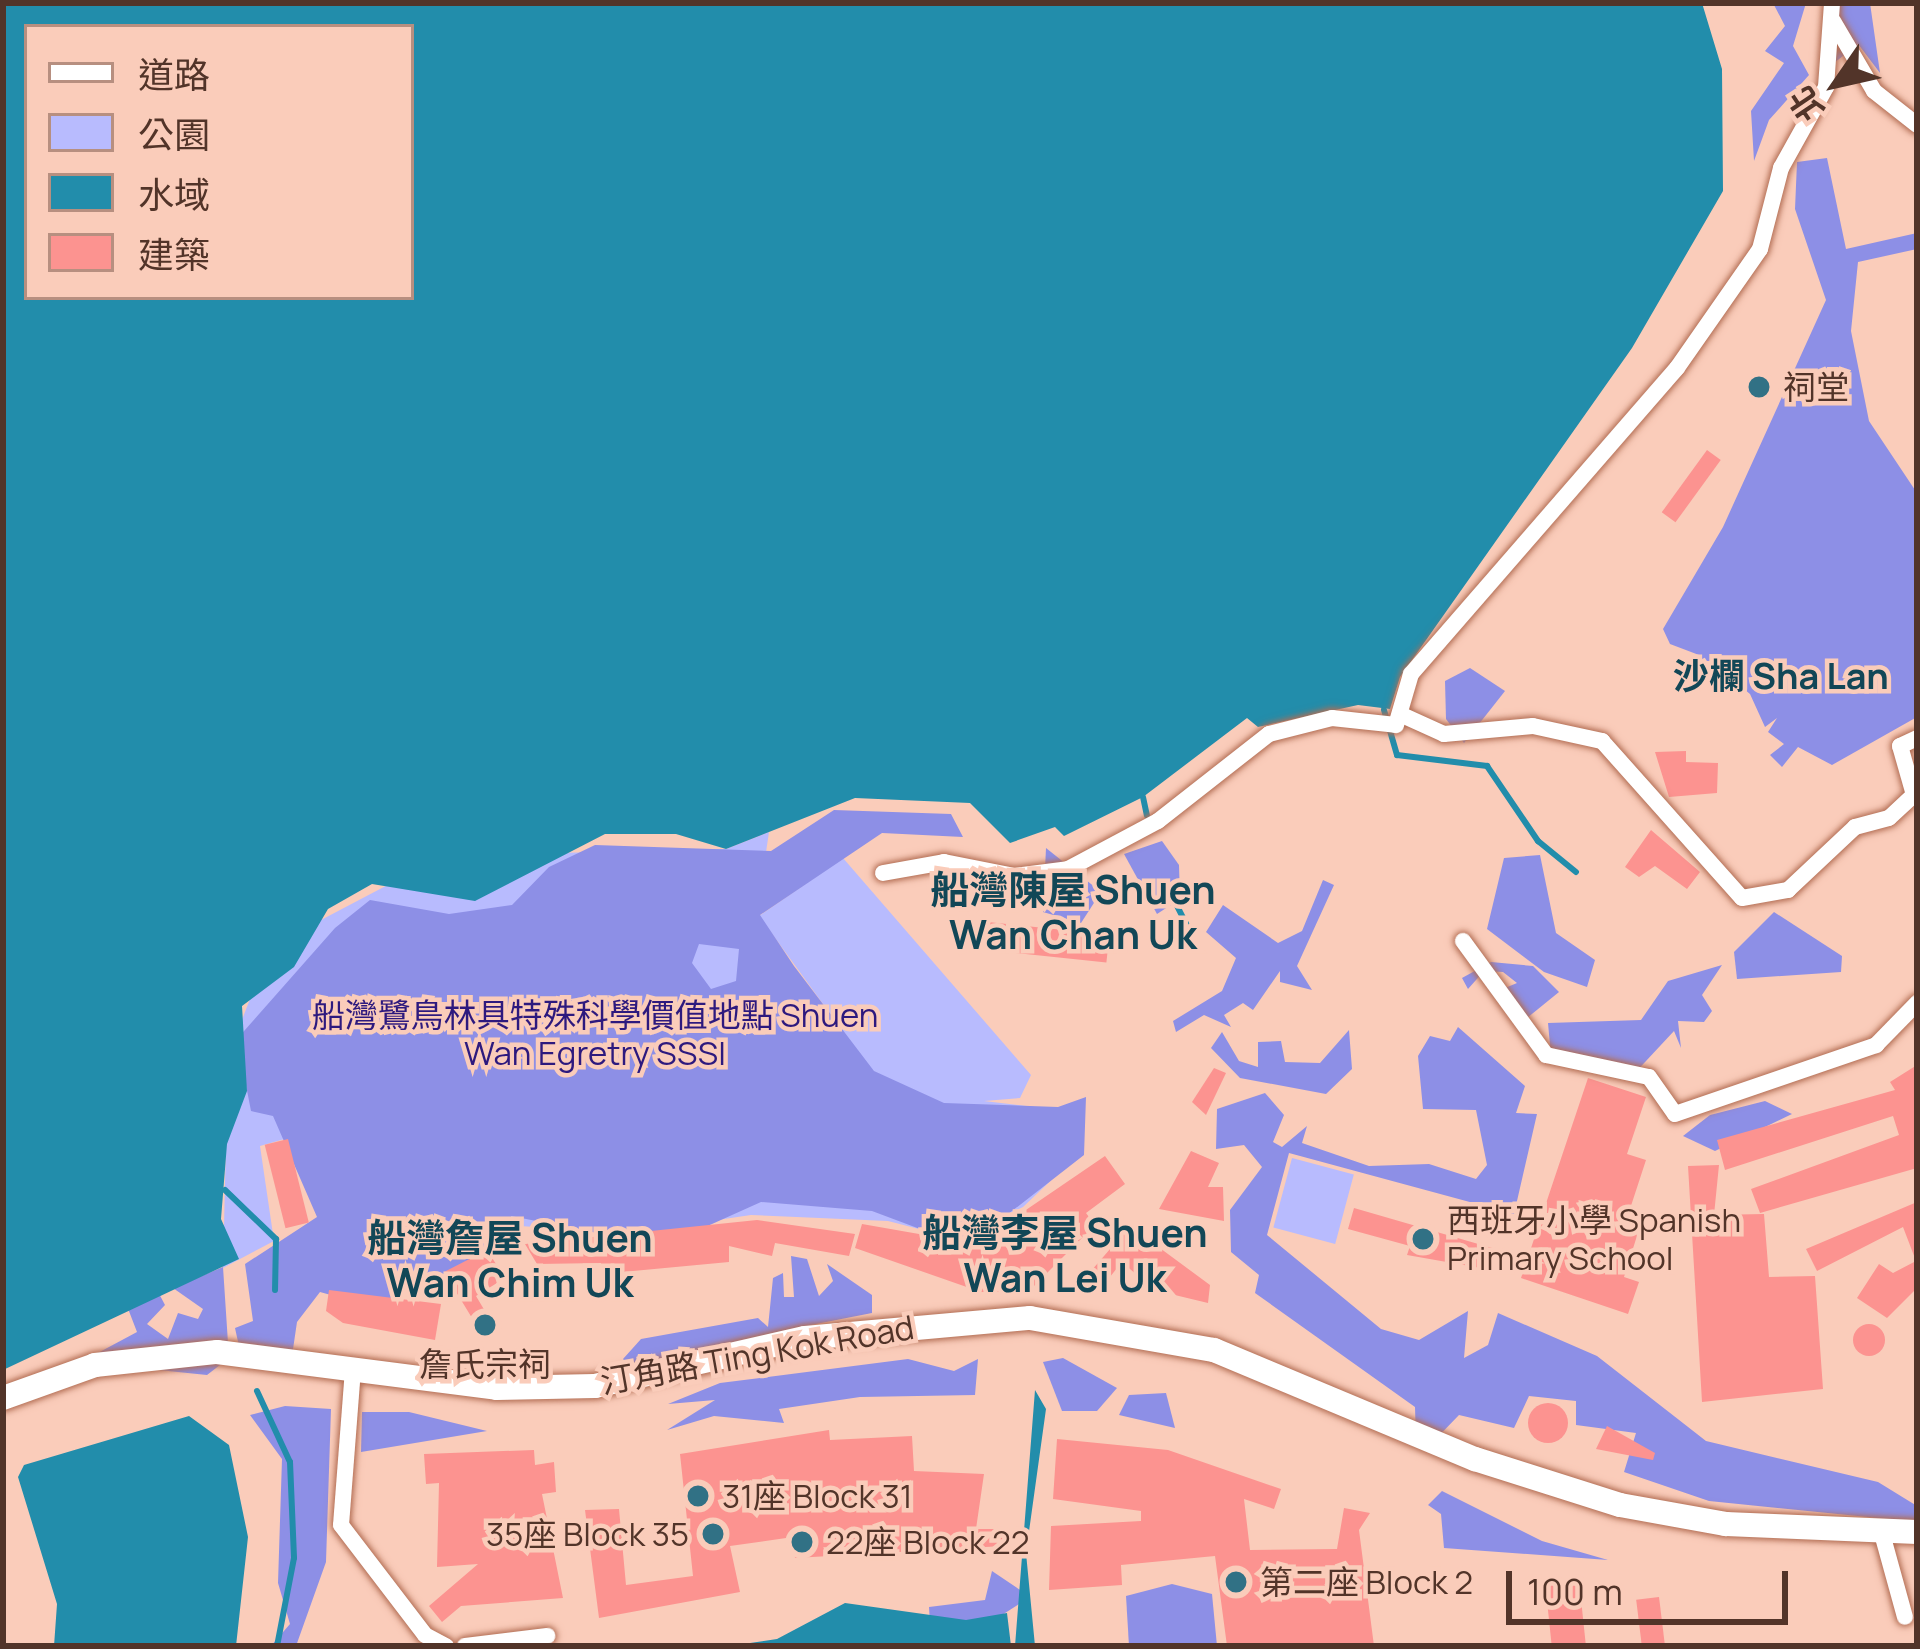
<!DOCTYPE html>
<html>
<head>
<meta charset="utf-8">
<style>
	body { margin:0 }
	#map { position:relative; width:1920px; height:1649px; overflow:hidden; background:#faccba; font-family:Manrope,"Noto Sans TC",sans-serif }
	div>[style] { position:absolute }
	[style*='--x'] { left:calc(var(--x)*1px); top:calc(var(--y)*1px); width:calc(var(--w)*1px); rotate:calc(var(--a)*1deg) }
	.green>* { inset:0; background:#b8bbfe; transform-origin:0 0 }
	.forest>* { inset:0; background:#8d8fe6 }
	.water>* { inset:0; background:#228dab }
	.stream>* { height:6px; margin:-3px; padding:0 3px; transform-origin:3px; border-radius:3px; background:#228dab }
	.building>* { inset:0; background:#fc9390; transform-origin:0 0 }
	.round { border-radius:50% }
	.roads { filter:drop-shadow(0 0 3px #b26d53) drop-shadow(0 0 3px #b26d53) }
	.street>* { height:16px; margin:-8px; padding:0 8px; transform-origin:8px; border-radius:8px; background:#fff }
	.secondary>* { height:24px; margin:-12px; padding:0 12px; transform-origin:12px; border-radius:12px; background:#fff }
	.dots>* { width:33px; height:33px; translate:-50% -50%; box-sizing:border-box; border:6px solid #faccba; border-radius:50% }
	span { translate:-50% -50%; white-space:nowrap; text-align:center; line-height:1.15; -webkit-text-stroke:9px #faccba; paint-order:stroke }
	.poi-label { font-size:33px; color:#523429 }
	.left { translate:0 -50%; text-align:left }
	.right { translate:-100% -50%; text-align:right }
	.park-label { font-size:33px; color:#2d197e }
	.street-label { font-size:33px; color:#523429 }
	.neighbourhood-label { font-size:36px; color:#124757; font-weight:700 }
	.quarter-label { font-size:39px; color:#124757; font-weight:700 }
	.frame { position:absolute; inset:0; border:6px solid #523429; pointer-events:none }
	.legend { position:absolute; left:24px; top:24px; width:390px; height:276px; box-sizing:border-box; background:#faccba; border:3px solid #b78f80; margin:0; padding:15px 21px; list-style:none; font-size:36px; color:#523429 }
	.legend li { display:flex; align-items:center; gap:24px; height:60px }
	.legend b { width:60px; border:3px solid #b78f80 }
	.north { position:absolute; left:1776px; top:24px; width:120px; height:120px; -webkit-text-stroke:9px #faccba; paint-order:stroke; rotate:236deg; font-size:33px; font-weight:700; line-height:48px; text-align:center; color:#523429 }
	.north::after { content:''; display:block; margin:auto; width:42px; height:54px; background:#523429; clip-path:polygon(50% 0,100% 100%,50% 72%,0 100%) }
	.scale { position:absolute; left:1506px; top:1571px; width:282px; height:54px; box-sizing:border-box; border:6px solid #523429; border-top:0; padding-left:15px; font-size:36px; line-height:42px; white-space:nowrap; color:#523429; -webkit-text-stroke:9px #faccba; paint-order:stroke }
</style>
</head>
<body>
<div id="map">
	<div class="green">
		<div style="clip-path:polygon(769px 832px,753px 940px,858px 1052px,759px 916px,843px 858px,1031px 1075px,1020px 1098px,984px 1101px,1067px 1111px,1082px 1151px,1023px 1207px,954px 1238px,888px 1221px,751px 1215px,629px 1233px,503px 1225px,389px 1301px,322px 1228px,295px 1136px,260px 1146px,274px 1241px,223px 1268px,228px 1056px,250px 999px,321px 920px,399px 879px,557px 853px,726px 849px)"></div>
		<div style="left:1292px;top:1158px;width:64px;height:72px;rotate:15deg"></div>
	</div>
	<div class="forest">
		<div style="clip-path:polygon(1773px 3px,1806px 3px,1793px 46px,1809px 75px,1769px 120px,1754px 161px,1751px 111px,1784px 63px,1765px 51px,1785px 26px)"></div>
		<div style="clip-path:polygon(1825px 3px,1870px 3px,1880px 73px,1858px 44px,1834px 63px)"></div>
		<div style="clip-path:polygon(1827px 158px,1846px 249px,1917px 233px,1917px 249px,1858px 262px,1851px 331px,1869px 421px,1917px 493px,1917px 717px,1832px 765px,1798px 747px,1782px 767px,1770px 755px,1784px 744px,1768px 732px,1777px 718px,1765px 727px,1750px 694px,1719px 668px,1717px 687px,1703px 676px,1699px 655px,1670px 644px,1663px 629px,1723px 527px,1826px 300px,1795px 209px,1797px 162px)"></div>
		<div style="clip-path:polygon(1470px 668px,1505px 691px,1464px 743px,1446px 719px,1445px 681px)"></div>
		<div style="clip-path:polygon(evenodd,834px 810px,951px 814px,963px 837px,882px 833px,760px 915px,794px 966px,874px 1071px,944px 1103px,1058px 1107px,1086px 1097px,1084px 1155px,994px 1225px,952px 1241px,872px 1211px,761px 1202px,692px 1233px,597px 1233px,511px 1216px,522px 1256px,498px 1248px,374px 1307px,320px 1292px,297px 1322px,292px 1356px,242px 1360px,235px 1328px,253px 1321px,245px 1264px,317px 1217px,273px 1116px,251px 1111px,237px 1039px,335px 928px,370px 900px,449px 914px,512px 905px,549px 867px,595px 845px,771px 851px,834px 810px,699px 944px,739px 949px,736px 981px,711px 989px,692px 963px,699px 944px)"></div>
		<div style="clip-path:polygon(1162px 841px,1179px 865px,1180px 899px,1157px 914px,1124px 854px)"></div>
		<div style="clip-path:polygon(1046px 848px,1101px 892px,1081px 923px,1043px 912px)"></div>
		<div style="clip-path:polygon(1540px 855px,1556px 933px,1595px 960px,1587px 987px,1544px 972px,1487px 929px,1504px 858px)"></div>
		<div style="clip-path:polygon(1323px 880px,1334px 885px,1297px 966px,1312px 990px,1280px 982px,1280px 971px,1253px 1010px,1243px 1003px,1224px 1015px,1231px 1027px,1204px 1015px,1176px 1032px,1173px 1021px,1222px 991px,1236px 958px,1206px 932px,1223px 905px,1278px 943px,1302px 931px)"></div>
		<div style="clip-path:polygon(1774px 912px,1842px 956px,1841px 972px,1737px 979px,1734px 952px)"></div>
		<div style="clip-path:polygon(1491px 962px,1533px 966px,1559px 992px,1527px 1018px,1498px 991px,1517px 983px,1503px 972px,1484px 971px,1468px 989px,1462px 978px)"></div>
		<div style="clip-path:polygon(1722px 965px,1702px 995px,1712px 1011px,1704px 1022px,1678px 1021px,1681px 1048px,1674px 1031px,1632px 1076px,1551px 1057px,1548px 1023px,1641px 1020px,1668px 981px)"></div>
		<div style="clip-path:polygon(1458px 1027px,1525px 1086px,1516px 1113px,1537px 1114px,1514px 1214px,1289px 1153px,1267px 1235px,1381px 1329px,1419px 1340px,1468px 1311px,1464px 1358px,1488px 1345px,1498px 1313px,1597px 1356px,1706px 1441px,1878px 1482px,1917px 1506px,1917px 1522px,1709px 1501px,1624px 1472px,1636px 1433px,1576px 1425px,1576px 1401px,1529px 1396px,1514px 1428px,1459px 1415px,1429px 1446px,1416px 1441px,1415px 1407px,1255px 1293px,1259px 1275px,1231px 1252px,1230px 1210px,1262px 1167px,1244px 1145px,1216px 1149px,1217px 1109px,1265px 1093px,1284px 1115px,1273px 1142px,1282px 1147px,1307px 1126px,1302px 1143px,1369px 1166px,1429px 1164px,1476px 1179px,1487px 1165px,1476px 1110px,1423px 1109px,1418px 1056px,1430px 1036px,1450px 1041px)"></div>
		<div style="clip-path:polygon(1349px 1030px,1352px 1069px,1326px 1094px,1240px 1078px,1211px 1048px,1222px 1032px,1239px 1061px,1258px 1067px,1258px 1042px,1281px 1041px,1285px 1062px,1320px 1063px)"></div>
		<div style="clip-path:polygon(1765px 1101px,1792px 1114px,1715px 1151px,1683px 1136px,1710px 1115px)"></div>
		<div style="clip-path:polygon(791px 1256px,807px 1259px,819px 1296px,833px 1281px,827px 1264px,872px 1295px,872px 1313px,811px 1325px,735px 1360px,636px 1373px,623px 1359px,641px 1339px,758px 1318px,768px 1327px,773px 1278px,783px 1273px,784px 1297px,794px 1297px)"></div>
		<div style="clip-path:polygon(223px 1267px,229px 1358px,207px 1375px,81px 1362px,137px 1332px,127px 1306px,156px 1288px,165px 1305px,147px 1324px,168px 1339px,178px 1313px,198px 1319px,203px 1309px,173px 1288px)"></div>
		<div style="clip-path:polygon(1063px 1358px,1117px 1388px,1097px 1411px,1062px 1411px,1043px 1362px)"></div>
		<div style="clip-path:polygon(908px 1359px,954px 1371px,978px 1359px,975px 1395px,860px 1397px,779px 1409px,784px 1423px,714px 1416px,667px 1430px,715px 1400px,668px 1404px,720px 1383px)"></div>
		<div style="clip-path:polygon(1166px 1393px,1175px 1428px,1119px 1415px,1129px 1395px)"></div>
		<div style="clip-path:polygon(285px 1406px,331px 1409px,326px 1562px,296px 1646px,271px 1646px,290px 1624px,278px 1583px,282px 1459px,250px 1415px)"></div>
		<div style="clip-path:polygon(362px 1412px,409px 1412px,487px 1431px,361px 1452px)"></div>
		<div style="clip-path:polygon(1442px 1491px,1542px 1541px,1608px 1560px,1444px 1548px,1441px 1514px,1428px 1505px)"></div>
		<div style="clip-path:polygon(992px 1571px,1023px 1592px,1019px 1604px,980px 1629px,930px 1624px,929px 1607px,985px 1600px)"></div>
		<div style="clip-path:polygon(1172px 1584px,1212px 1594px,1217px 1646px,1129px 1646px,1126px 1596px)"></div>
	</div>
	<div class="water">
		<div style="clip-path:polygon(evenodd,3px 3px,1702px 3px,1722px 69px,1723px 191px,1632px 348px,1400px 677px,1390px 709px,1358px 705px,1258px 727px,1247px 718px,1143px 797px,1064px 836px,1055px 827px,1010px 843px,970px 803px,855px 798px,726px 849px,676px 834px,605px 834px,475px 901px,372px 884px,328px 909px,294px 967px,242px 1006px,247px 1091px,227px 1144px,221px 1219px,239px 1259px,3px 1370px,3px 3px,27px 27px,411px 27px,411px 297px,27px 297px,27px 27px)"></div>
		<div style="clip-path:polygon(1035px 1390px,1046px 1409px,1026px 1553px,1035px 1646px,1015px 1646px)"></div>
		<div style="clip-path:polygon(189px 1416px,229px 1445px,248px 1537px,236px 1646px,54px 1646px,57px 1604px,18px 1477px,24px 1465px)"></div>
		<div style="clip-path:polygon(845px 1603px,966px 1620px,1007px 1613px,1011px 1646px,729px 1646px,777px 1639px)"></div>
	</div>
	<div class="stream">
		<div style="--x:1384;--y:710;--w:47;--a:73.9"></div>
		<div style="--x:1397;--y:755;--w:91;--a:7"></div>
		<div style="--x:1487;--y:766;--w:91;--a:55.8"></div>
		<div style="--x:1538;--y:841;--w:49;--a:39.2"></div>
		<div style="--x:1143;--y:797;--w:19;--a:78"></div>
		<div style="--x:1174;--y:900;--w:35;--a:63"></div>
		<div style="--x:225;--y:1190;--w:71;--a:43.9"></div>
		<div style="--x:276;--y:1239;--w:51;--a:91.1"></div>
		<div style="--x:257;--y:1391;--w:78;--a:65.1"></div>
		<div style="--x:290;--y:1462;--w:96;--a:87.6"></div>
		<div style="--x:294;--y:1558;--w:90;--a:100.9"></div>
	</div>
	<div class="building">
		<div style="left:1707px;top:450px;width:17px;height:77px;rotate:36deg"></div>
		<div style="clip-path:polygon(1686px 751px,1686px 762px,1718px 763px,1717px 793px,1669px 797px,1655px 752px)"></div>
		<div style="clip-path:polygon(1651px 830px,1700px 872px,1687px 889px,1655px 866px,1639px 877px,1625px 867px)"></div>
		<div style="left:988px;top:922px;width:122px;height:28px;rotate:6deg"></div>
		<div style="clip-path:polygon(1917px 1065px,1917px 1168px,1760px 1213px,1751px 1189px,1899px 1135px,1893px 1116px,1725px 1170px,1717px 1140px,1895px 1090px,1890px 1082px)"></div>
		<div style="clip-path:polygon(1214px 1068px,1226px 1073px,1206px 1115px,1192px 1102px)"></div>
		<div style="clip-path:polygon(1588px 1078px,1646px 1097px,1627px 1154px,1646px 1160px,1628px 1215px,1642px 1220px,1624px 1277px,1639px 1282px,1628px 1314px,1521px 1278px)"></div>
		<div style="left:288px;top:1139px;width:86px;height:24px;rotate:76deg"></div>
		<div style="clip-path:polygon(1191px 1151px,1219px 1163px,1208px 1187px,1223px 1187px,1224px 1221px,1159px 1209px)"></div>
		<div style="clip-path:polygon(1105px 1156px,1125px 1184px,1086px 1213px,1095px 1225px,1025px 1295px,1001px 1262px,1001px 1292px,981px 1292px,855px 1248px,862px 1224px,976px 1244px)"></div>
		<div style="clip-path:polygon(1719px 1165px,1714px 1215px,1764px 1214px,1769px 1277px,1815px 1276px,1823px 1389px,1702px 1402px,1688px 1166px)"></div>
		<div style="clip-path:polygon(1917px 1202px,1917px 1288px,1887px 1318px,1857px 1298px,1879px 1264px,1893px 1273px,1916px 1261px,1903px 1227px,1817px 1271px,1806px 1249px)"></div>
		<div style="clip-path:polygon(1354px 1208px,1499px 1250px,1492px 1270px,1407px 1255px,1410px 1246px,1348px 1229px)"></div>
		<div style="clip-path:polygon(757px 1220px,855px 1234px,849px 1256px,775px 1243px,772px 1256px,729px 1246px,729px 1262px,601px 1274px,601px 1263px,537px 1264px,525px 1244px)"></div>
		<div style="clip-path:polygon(1130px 1226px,1210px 1285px,1208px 1303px,1154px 1290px,1122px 1262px,1105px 1283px,1091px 1271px)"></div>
		<div style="clip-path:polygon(487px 1250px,505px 1278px,476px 1296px,498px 1333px,486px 1341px,444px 1272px)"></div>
		<div style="clip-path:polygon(329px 1290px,441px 1304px,435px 1340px,343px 1323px,326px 1311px)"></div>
		<div class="round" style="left:1853px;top:1324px;width:32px;height:32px"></div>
		<div class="round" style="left:1528px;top:1403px;width:40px;height:40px"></div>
		<div style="clip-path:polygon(1607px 1426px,1655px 1453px,1653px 1460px,1596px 1449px)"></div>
		<div style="clip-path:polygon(829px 1430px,830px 1440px,912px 1436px,914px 1471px,984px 1474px,976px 1529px,1003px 1529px,1003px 1546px,795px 1558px,793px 1537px,730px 1546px,740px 1592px,599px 1618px,585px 1510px,619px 1509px,626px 1585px,693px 1576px,680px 1454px)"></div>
		<div style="clip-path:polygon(1057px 1439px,1168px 1450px,1281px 1489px,1274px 1509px,1244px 1499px,1250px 1550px,1337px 1549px,1344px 1508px,1370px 1513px,1359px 1530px,1374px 1646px,1227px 1646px,1215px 1556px,1121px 1565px,1122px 1585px,1049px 1590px,1051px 1526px,1141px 1521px,1141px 1511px,1053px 1499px)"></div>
		<div style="clip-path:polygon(534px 1450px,535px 1465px,554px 1462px,556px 1492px,542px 1494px,563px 1598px,461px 1606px,442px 1622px,429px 1606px,478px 1564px,437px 1567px,439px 1483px,426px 1484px,424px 1454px)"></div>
		<div style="left:1579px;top:1580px;width:66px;height:34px;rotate:84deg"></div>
		<div style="left:1659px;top:1597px;width:49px;height:23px;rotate:83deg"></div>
	</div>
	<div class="roads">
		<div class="street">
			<div style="--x:1833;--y:21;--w:81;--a:59.6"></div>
			<div style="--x:1874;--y:91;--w:55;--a:38.3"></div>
			<div style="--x:1402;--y:715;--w:46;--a:24.3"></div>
			<div style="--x:1444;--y:734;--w:89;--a:-5.1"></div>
			<div style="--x:1533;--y:726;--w:71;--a:12.3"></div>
			<div style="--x:1602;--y:741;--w:210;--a:48.3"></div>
			<div style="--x:1742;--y:898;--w:47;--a:-9.9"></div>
			<div style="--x:1788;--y:890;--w:92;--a:-43.2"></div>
			<div style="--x:1855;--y:827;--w:35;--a:-15"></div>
			<div style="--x:1889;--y:818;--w:34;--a:-43"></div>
			<div style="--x:1914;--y:795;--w:51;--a:-105.9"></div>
			<div style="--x:1900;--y:746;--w:19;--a:-25"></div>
			<div style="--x:883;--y:873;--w:62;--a:-10.2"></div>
			<div style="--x:944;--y:862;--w:72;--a:11.2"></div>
			<div style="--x:1015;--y:876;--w:53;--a:-7.5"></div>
			<div style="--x:1068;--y:869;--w:102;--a:-28.1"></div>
			<div style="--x:1158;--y:821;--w:141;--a:-38.1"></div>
			<div style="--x:1269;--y:734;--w:65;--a:-14.3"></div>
			<div style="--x:1332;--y:718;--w:64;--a:6.2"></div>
			<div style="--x:1396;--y:725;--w:53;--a:-73.6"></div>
			<div style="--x:1411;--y:674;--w:405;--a:-49"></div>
			<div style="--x:1677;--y:368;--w:145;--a:-55.1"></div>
			<div style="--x:1760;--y:249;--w:84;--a:-75.5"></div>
			<div style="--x:1781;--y:168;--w:93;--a:-60.9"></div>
			<div style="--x:1826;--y:87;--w:84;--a:-85.9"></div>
			<div style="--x:1463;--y:941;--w:141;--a:53.9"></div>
			<div style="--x:1546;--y:1055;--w:105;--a:12.1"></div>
			<div style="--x:1649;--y:1077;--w:45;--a:54.9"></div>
			<div style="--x:1675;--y:1114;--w:213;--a:-18.9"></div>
			<div style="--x:1876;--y:1045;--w:59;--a:-45.7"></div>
			<div style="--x:353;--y:1369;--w:156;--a:94.4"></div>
			<div style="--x:341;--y:1525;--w:138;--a:52.6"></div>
			<div style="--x:425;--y:1635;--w:24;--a:28"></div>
			<div style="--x:1881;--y:1530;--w:90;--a:74.6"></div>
			<div style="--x:465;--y:1646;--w:83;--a:-7"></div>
		</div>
		<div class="secondary">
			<div style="--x:3;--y:1398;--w:98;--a:-19.7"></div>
			<div style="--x:95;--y:1365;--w:123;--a:-6.1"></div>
			<div style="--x:217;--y:1352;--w:282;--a:7.3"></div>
			<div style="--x:497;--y:1388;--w:98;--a:-1.2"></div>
			<div style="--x:595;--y:1386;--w:215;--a:-12.9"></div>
			<div style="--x:805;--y:1338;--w:226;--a:-5.1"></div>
			<div style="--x:1030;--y:1318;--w:187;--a:9.9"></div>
			<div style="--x:1214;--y:1350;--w:283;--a:22.7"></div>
			<div style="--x:1475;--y:1459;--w:152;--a:17.6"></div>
			<div style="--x:1620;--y:1505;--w:108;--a:10.2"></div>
			<div style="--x:1726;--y:1524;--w:191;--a:2.4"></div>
		</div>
	</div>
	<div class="dots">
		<div style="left:1759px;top:387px;background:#317185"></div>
		<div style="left:1423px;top:1239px;background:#317185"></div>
		<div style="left:485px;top:1325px;background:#317185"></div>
		<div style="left:698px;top:1496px;background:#317185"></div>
		<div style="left:713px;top:1534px;background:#317185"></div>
		<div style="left:802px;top:1542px;background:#317185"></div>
		<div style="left:1236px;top:1582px;background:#317185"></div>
	</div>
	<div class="poi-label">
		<span class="left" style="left:1783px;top:387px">祠堂</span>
		<span class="left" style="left:1447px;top:1239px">西班牙小學 Spanish<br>Primary School</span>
		<span style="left:485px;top:1364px">詹氏宗祠</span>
		<span class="left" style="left:722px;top:1496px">31座 Block 31</span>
		<span class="right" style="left:689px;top:1534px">35座 Block 35</span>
		<span class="left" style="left:826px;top:1542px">22座 Block 22</span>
		<span class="left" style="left:1260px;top:1582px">第二座 Block 2</span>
	</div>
	<div class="park-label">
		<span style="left:595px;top:1034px">船灣鷺鳥林具特殊科學價值地點 Shuen<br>Wan Egretry SSSI</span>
	</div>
	<div class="street-label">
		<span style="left:757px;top:1354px;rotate:-10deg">汀角路 Ting Kok Road</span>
	</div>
	<div class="neighbourhood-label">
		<span style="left:1781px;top:676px">沙欄 Sha Lan</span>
	</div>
	<div class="quarter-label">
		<span style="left:1073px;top:912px">船灣陳屋 Shuen<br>Wan Chan Uk</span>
		<span style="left:1065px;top:1255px">船灣李屋 Shuen<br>Wan Lei Uk</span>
		<span style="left:510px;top:1260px">船灣詹屋 Shuen<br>Wan Chim Uk</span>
	</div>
	<div class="frame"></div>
	<ul class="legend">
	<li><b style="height:15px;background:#fff"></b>道路</li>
	<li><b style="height:33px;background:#b8bbfe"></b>公園</li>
	<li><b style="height:33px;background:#228dab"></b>水域</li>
	<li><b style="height:33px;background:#fc9390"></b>建築</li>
	</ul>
	<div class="north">北</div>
	<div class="scale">100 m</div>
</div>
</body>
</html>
